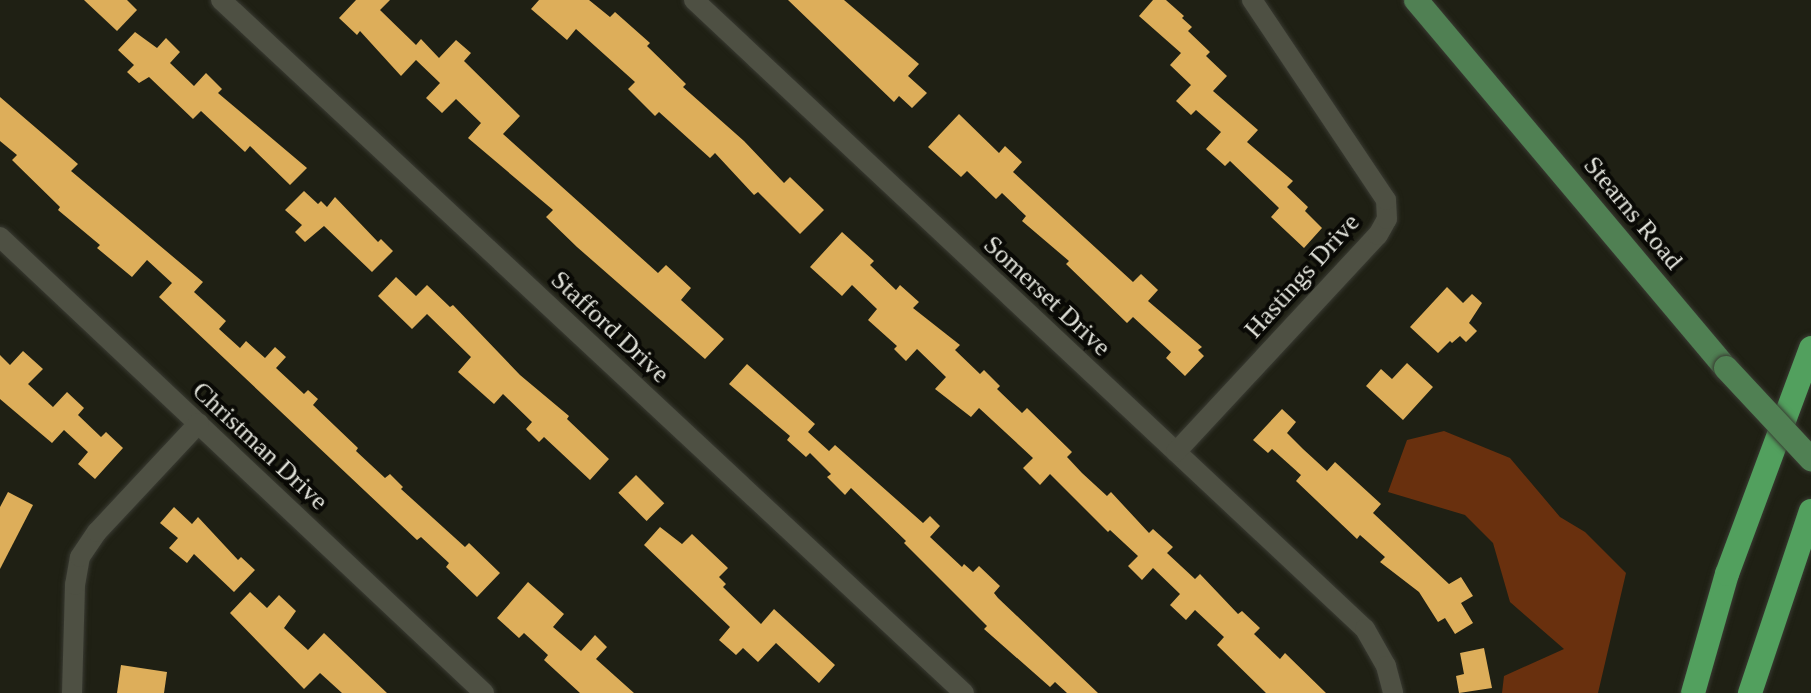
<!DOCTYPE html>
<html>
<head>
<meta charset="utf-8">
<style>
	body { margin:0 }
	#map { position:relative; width:1811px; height:693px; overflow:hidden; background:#1f2014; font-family:"Times New Roman",serif }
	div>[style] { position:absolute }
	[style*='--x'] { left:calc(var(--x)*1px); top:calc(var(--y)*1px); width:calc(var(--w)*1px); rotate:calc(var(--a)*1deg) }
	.forest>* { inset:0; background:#69300e }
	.building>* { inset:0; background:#ddae5a; transform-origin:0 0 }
	.roads { filter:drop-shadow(0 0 2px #393a32) drop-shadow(0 0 2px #393a32) }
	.minor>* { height:20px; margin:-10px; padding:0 10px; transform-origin:10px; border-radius:10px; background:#4e5043 }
	.primary>* { height:24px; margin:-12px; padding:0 12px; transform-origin:12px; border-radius:12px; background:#508053 }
	.motorway>* { height:24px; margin:-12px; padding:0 12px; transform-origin:12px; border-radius:12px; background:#52a05e }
	.bridges { filter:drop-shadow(0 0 2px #393a32) drop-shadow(0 0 2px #393a32) }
	.primary-bridge>* { height:24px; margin:-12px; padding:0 12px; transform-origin:12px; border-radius:12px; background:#508053 }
	span { translate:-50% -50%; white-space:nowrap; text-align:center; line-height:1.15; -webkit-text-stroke:8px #090905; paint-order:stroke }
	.street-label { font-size:26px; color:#e1e2da }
</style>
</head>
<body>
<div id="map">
	<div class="forest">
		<div style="clip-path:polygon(1444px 431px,1510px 458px,1560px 517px,1585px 532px,1626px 573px,1598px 693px,1502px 693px,1504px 676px,1564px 649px,1510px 602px,1493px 543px,1465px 515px,1388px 492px,1407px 440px)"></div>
	</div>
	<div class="building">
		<div style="clip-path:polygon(84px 0,127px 0,137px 10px,117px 31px)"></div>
		<div style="clip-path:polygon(356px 0,390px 0,380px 10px,416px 45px,421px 39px,439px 58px,456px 40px,471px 53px,464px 61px,520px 116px,503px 134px,658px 273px,666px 265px,691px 288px,681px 300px,724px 339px,705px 359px,577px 247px,546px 217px,553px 210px,468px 138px,481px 123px,456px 99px,442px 113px,426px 98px,440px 83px,416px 60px,401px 76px,360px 31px,357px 35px,339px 18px)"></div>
		<div style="clip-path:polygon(539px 0,589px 0,610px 17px,615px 12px,650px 43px,647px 46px,686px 84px,683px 87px,744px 141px,784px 183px,790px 177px,824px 210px,800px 234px,758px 192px,754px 195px,715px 153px,710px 158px,659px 112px,655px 116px,628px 89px,635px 82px,576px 29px,567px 40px,531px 9px)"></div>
		<div style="clip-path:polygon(788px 0,844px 0,919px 64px,908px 76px,927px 93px,912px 108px,899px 96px,894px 102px)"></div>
		<div style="clip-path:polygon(1153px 0,1166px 0,1184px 16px,1182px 18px,1192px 27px,1188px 31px,1210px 52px,1206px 56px,1227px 76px,1213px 91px,1258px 130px,1247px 142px,1293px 181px,1287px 187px,1308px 207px,1305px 211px,1322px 228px,1304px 248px,1271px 217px,1279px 208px,1230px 161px,1225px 166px,1206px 149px,1221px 132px,1196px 110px,1191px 115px,1176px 101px,1191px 85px,1170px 65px,1181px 53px,1139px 16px)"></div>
		<div style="clip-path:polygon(135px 32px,157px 48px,166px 38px,180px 52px,170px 63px,194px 86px,206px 73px,222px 89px,218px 93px,307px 168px,290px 185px,250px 146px,245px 152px,201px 111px,193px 119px,149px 77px,139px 83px,127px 72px,134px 65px,118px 50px)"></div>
		<div style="clip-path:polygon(0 97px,78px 164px,71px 171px,203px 282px,194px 292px,226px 321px,219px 329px,240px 348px,246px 341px,265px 358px,275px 347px,286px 357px,276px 368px,304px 394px,308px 390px,318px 399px,313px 405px,358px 448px,356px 451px,385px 478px,390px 474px,403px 487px,401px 489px,465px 547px,469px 543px,500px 573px,477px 597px,446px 567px,449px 563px,421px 537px,417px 540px,159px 297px,172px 283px,147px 260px,132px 277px,97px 248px,100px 245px,58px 210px,60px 207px,12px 160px,17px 155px,0 141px)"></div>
		<div style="clip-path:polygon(959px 114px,999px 153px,1005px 146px,1022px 162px,1013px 172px,1133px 282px,1141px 274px,1158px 290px,1148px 301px,1202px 347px,1198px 350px,1204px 356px,1185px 376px,1166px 358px,1171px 352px,1133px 317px,1127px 323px,1066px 264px,1069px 261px,1022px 221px,1026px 216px,1002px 193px,996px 199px,967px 171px,961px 177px,928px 147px)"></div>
		<div style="clip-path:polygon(304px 191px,318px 204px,321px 201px,327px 207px,335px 197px,378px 242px,381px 239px,393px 251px,372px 272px,324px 226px,305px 242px,295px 232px,302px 225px,285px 210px)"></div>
		<div style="clip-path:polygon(842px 232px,874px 261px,870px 265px,896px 290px,900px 285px,919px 302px,913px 308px,960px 345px,955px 350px,980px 374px,984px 370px,1000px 386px,997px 389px,1022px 413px,1027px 408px,1072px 452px,1067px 457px,1082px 473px,1107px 496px,1111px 492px,1149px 533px,1153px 529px,1173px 547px,1167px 553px,1195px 579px,1200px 574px,1238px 614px,1242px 611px,1260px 628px,1254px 634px,1280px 659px,1285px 653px,1326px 693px,1266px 693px,1217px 645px,1224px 637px,1195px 610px,1186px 620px,1170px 605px,1180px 594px,1153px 568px,1142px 580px,1128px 566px,1138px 556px,1110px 530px,1108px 532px,1050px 474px,1040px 485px,1023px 468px,1033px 458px,979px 408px,971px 417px,935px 389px,946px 377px,917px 349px,906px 361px,894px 349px,897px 346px,868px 320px,877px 309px,852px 285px,842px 296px,810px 267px)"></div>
		<div style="clip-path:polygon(396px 277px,416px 296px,427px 285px,450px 307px,453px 305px,520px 375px,569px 416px,567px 419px,609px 459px,590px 480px,544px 437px,539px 442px,526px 429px,532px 422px,503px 394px,494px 404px,458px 372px,471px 357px,427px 314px,412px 329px,378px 296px)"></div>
		<div style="clip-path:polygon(1447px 287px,1463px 303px,1472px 294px,1482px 303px,1469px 323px,1477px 331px,1466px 342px,1460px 336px,1452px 343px,1450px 341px,1438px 353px,1410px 327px)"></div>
		<div style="clip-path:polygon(23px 351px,43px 369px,28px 384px,53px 407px,67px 392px,84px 408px,78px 415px,101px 437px,106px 432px,123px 448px,95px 479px,78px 464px,88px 452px,64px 430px,52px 443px,0 399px,0 355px,10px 365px)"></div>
		<div style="clip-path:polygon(1407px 363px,1433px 387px,1403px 420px,1366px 386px,1381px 369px,1392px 379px)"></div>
		<div style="clip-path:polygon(747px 364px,815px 424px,808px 432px,829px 451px,835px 445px,923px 523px,930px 516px,940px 526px,930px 537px,962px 567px,964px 564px,973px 572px,979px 566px,1000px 586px,994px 593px,998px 598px,1098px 693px,1067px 693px,1055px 682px,1050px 687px,984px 629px,987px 626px,904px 543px,906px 541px,851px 488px,845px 495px,827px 477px,831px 474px,810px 453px,806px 457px,787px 440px,790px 436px,729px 384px)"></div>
		<div style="clip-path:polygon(1282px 409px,1296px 422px,1287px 433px,1303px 449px,1327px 471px,1335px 462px,1381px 504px,1373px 513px,1449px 584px,1461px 577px,1473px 596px,1461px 603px,1473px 623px,1455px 634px,1445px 618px,1438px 622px,1419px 592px,1380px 562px,1385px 557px,1360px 535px,1357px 539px,1296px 481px,1301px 475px,1272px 449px,1268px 453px,1253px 440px)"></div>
		<div style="left:636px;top:475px;width:40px;height:25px;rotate:45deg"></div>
		<div style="clip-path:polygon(8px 492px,33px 505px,0 569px,0 507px)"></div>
		<div style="clip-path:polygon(174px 507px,192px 524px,198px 517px,238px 560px,241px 557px,255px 570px,234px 592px,194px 554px,187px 563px,169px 548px,178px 538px,160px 523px)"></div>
		<div style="clip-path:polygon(660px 527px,682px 544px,692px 534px,728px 568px,719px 577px,726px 584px,723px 587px,761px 624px,774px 609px,835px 665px,819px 683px,776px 643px,758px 662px,743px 648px,736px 655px,719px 640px,730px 627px,644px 545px)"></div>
		<div style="clip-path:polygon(528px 582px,564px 614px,553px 627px,581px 651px,595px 635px,607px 647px,596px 659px,634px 693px,580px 693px,544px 660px,548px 655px,524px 633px,519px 638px,497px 618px)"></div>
		<div style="clip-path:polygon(250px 592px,267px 608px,279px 595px,296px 611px,284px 628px,308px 650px,324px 633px,387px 693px,342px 693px,320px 673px,304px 689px,230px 613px)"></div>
		<div style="clip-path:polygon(1484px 648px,1492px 688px,1459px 693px,1456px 676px,1464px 674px,1460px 653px)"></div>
		<div style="clip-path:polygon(121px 665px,167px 672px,164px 693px,117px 693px)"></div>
	</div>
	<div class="roads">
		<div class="minor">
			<div style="--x:221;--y:0;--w:1016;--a:43.01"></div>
			<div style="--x:694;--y:0;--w:920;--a:43.15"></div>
			<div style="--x:1365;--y:629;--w:43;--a:60.4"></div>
			<div style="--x:1386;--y:666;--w:28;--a:75"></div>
			<div style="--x:0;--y:237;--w:665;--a:43.29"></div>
			<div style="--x:1176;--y:452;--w:296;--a:-47.1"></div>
			<div style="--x:1378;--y:235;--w:18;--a:-61"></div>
			<div style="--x:1387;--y:219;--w:19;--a:-93"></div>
			<div style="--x:1386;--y:200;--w:241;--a:-123.8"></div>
			<div style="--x:72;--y:693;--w:108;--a:-88.4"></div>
			<div style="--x:75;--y:585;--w:28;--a:-80"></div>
			<div style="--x:80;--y:557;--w:30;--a:-56"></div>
			<div style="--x:97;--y:532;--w:149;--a:-46.9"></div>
		</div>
		<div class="primary">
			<div style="--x:1416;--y:0;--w:481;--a:49.9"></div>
		</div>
		<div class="motorway">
			<div style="--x:1693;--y:693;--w:124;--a:-74.1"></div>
			<div style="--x:1727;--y:574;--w:241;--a:-69.6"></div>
			<div style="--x:1750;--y:693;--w:192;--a:-71.5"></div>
		</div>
	</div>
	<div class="bridges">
		<div class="primary-bridge">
			<div style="--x:1726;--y:368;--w:125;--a:47"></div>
		</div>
	</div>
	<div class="street-label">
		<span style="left:1633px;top:213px;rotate:50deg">Stearns Road</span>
		<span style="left:1302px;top:276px;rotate:-48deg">Hastings Drive</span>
		<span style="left:1047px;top:296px;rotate:43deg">Somerset Drive</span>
		<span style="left:610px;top:327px;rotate:43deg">Stafford Drive</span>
		<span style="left:260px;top:446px;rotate:43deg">Christman Drive</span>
	</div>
</div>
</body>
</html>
